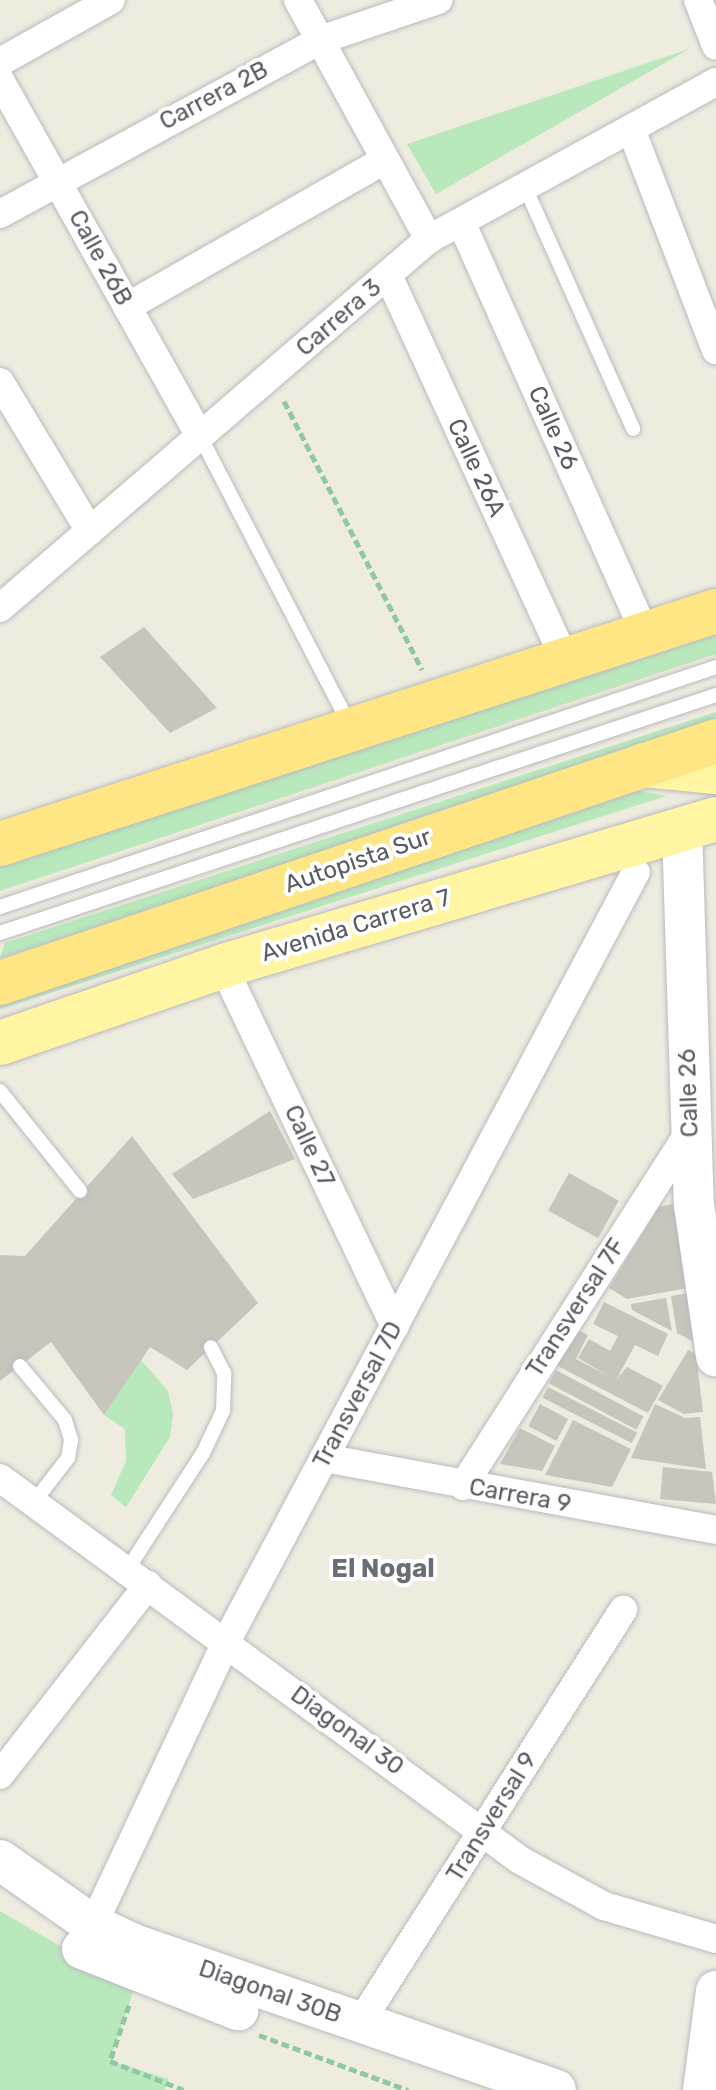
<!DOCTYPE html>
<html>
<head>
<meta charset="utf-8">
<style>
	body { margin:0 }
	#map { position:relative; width:716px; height:2090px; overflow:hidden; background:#eeebdf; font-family:Rubik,sans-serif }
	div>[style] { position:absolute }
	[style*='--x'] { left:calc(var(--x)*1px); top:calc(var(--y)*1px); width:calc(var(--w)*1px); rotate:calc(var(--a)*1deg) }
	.green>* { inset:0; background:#b8e8bb }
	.building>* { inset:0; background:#c8c5bc; transform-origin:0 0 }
	.path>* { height:5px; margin-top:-2.5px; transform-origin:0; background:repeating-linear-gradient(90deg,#8fc8a3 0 8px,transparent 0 12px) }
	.roads { filter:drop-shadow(0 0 2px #b8bac0) drop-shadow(0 0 2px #b8bac0) }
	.lane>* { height:14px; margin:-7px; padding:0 7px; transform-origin:7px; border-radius:7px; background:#fff }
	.street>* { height:28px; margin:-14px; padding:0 14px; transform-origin:14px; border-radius:14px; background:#fff }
	.secondary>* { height:40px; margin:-20px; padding:0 20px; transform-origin:20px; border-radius:20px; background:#fff }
	.primary>* { height:44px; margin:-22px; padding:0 22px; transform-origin:22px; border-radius:22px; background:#fff5a3 }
	.highway>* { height:44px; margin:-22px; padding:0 22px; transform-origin:22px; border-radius:22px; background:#ffe685 }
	span { translate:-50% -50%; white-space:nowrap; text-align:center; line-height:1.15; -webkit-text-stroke:8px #fff; paint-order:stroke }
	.street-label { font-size:24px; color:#585c62 }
	.neighbourhood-label { font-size:26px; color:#696e75; font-weight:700 }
</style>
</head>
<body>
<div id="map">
	<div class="green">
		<div style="clip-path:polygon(689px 49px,436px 194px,407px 144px)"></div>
		<div style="clip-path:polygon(716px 635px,716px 654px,0 891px,0 864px)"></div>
		<div style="clip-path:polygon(716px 712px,716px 728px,0 958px,5px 943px)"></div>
		<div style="clip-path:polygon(636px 790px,666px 796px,0 1009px,0 1002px)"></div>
		<div style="clip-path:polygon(141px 1360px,168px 1391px,173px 1414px,170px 1437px,126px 1507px,111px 1495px,126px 1461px,125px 1429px,104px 1415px)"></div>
		<div style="clip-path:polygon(0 1911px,134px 1989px,110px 2061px,169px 2079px,165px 2090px,0 2090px)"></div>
	</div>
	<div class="building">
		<div style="clip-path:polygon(144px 627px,217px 708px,170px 733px,100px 657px)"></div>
		<div style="clip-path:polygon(270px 1111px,295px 1159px,193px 1199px,172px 1174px)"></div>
		<div style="clip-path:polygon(132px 1136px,258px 1303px,187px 1370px,150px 1347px,104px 1415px,51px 1342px,0 1381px,0 1255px,25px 1256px)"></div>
		<div style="left:569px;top:1173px;width:57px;height:43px;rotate:29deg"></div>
		<div style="clip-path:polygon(673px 1204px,688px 1288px,627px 1299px,609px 1288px,659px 1207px)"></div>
		<div style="clip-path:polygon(689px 1293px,696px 1343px,677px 1333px,671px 1296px)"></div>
		<div style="clip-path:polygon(666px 1298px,672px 1331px,632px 1310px,631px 1304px)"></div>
		<div style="clip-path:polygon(604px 1302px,668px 1334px,658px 1356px,635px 1345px,616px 1380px,627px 1367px,663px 1386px,648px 1413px,550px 1362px,570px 1326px,588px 1335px,576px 1359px,610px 1377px,578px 1358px,589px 1339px,610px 1351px,618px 1336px,593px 1324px)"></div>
		<div style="clip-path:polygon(688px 1350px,696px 1354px,703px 1412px,684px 1414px,658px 1400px)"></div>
		<div style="left:556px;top:1370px;width:99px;height:15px;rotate:28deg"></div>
		<div style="left:548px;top:1387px;width:100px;height:12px;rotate:27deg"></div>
		<div style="left:540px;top:1404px;width:32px;height:25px;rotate:28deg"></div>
		<div style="clip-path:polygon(655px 1404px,685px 1418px,700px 1417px,706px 1469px,631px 1458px)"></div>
		<div style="clip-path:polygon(573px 1420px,631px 1449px,612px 1487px,545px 1475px)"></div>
		<div style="clip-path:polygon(520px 1428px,555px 1446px,542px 1471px,500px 1464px)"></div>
		<div style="clip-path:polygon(663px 1467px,712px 1472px,716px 1504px,660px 1499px)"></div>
	</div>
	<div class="path">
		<div style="--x:284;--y:401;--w:302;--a:62.8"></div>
		<div style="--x:129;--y:2005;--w:59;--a:108.7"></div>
		<div style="--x:110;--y:2061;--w:79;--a:21.4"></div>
		<div style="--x:259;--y:2035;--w:159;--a:20.3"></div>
	</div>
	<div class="roads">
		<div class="lane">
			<div style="--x:525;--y:187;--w:265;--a:65.9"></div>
			<div style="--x:200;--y:436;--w:326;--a:62.6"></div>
			<div style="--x:0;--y:907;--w:755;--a:-18.53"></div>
			<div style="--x:0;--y:933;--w:755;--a:-18.39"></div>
			<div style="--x:0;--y:1091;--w:128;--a:51.3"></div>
			<div style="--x:20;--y:1366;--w:70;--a:50.2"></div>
			<div style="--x:65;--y:1420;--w:21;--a:73"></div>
			<div style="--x:71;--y:1440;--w:18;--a:99"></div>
			<div style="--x:68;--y:1458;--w:56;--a:127.7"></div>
			<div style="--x:127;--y:1570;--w:140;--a:-57"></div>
			<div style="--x:203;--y:1453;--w:47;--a:-64.5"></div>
			<div style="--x:223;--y:1411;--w:38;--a:-88"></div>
			<div style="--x:224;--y:1373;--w:29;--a:-117"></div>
		</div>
		<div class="street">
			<div style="--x:298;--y:0;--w:273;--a:61.3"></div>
			<div style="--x:698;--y:0;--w:49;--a:68.6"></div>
			<div style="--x:0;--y:62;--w:127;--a:-29.2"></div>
			<div style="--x:0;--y:80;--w:408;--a:60.7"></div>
			<div style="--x:631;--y:129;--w:237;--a:69"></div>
			<div style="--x:0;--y:214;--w:364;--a:-28.5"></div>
			<div style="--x:320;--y:40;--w:125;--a:-18.7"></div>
			<div style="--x:461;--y:222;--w:451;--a:65.9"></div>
			<div style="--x:388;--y:275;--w:424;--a:65.3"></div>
			<div style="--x:127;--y:307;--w:297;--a:-29.7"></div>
			<div style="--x:0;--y:382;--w:174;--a:58.9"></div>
			<div style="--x:0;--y:608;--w:566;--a:-40.7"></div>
			<div style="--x:429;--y:239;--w:327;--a:-28.7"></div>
			<div style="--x:223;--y:966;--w:399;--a:64.5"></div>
			<div style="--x:324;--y:1458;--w:399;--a:10.4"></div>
			<div style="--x:0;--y:1478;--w:645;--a:36.3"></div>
			<div style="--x:520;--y:1860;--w:96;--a:28.7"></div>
			<div style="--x:604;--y:1906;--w:117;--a:16.4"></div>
			<div style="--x:463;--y:1486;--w:421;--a:-57.4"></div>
			<div style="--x:0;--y:1775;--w:241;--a:-52.1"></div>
			<div style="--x:93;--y:1925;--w:313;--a:-64.8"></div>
			<div style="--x:226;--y:1642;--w:872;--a:-61.97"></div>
			<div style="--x:360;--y:2023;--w:490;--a:-57.5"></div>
		</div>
		<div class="secondary">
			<div style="--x:682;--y:828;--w:377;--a:88.2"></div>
			<div style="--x:694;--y:1205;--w:153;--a:81.7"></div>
			<div style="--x:0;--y:1860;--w:113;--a:35"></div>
			<div style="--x:93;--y:1925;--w:47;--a:24.9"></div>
			<div style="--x:136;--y:1945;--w:444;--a:19"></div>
			<div style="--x:82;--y:1949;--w:168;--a:21.4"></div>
			<div style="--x:703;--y:2090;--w:100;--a:-82.5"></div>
		</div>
		<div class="primary">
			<div style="--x:644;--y:765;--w:72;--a:5.6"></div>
			<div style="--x:0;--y:1043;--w:236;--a:-19"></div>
			<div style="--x:223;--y:966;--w:514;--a:-16.6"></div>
		</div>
		<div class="highway">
			<div style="--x:0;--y:844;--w:753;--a:-18.03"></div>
			<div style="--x:0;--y:983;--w:756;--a:-18.67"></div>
		</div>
	</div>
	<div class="street-label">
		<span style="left:214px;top:96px;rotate:-28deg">Carrera 2B</span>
		<span style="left:100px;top:258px;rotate:61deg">Calle 26B</span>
		<span style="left:339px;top:318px;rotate:-41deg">Carrera 3</span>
		<span style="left:553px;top:428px;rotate:66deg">Calle 26</span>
		<span style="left:476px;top:468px;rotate:65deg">Calle 26A</span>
		<span style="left:358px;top:861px;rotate:-19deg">Autopista Sur</span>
		<span style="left:356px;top:926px;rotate:-17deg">Avenida Carrera 7</span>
		<span style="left:689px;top:1093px;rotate:-92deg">Calle 26</span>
		<span style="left:309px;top:1146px;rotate:65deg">Calle 27</span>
		<span style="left:576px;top:1308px;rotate:-57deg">Transversal 7F</span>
		<span style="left:358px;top:1395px;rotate:-62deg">Transversal 7D</span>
		<span style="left:520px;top:1496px;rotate:10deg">Carrera 9</span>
		<span style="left:347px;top:1731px;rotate:36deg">Diagonal 30</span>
		<span style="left:492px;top:1817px;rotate:-58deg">Transversal 9</span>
		<span style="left:270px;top:1992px;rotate:19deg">Diagonal 30B</span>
	</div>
	<div class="neighbourhood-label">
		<span style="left:383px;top:1569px">El Nogal</span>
	</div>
</div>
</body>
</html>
